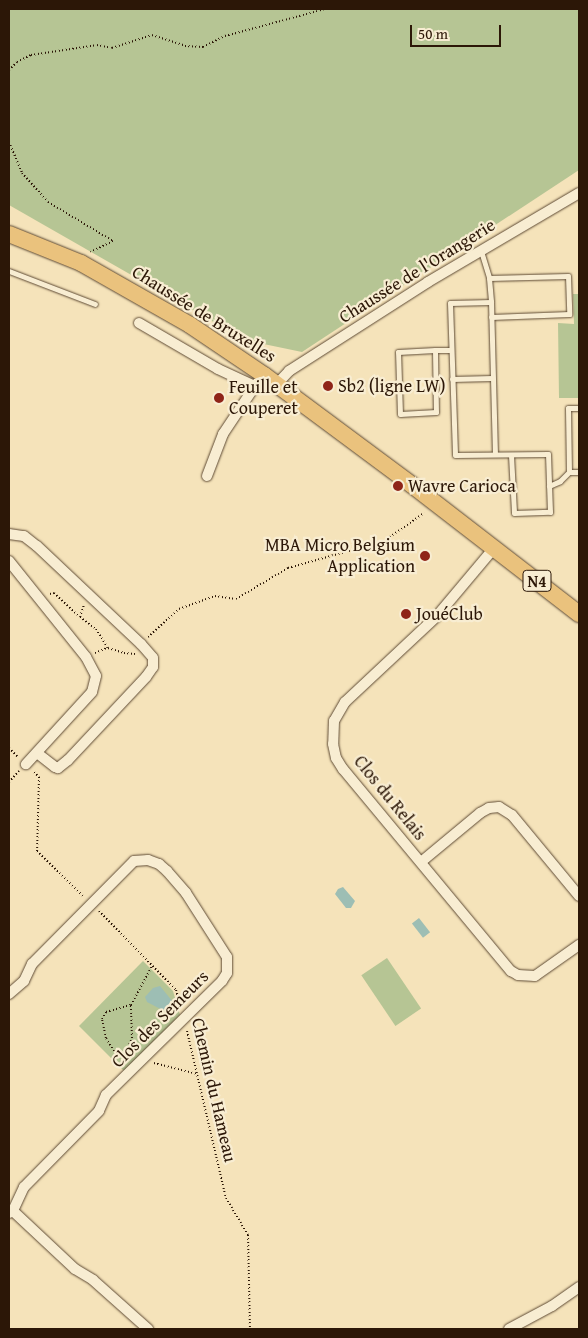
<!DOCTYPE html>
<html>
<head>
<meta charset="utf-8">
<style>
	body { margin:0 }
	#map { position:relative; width:588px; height:1338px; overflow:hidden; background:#f5e3ba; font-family:"Gentium Book Plus",serif }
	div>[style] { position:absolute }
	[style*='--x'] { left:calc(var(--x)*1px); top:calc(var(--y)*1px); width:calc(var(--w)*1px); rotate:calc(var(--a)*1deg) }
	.green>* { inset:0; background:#b6c594; transform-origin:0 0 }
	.water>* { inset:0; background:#9dbeb4; transform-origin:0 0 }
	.path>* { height:2px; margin-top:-1px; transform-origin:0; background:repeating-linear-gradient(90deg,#2c1707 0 1px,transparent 0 3.5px) }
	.roads { filter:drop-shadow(0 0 1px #5e4a34) drop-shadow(0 0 1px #5e4a34) }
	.service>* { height:5px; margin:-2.5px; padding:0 2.5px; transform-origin:2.5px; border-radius:2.5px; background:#f8edd2 }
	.minor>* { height:10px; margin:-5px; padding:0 5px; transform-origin:5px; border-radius:5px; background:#f8edd2 }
	.primary>* { height:16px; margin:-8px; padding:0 8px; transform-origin:8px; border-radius:8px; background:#eac27d }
	.dots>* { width:14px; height:14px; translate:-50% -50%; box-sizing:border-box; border:2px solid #f8edd2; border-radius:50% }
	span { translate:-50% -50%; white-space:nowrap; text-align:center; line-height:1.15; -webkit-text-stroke:4.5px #f8edd2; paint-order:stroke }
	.shield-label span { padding:1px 4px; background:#f8edd2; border:1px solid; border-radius:4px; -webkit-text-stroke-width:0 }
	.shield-label { font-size:16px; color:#2c1707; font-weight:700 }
	.street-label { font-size:18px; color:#2c1707 }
	.poi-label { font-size:18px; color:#2c1707 }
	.left { translate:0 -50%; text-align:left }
	.right { translate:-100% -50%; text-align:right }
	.frame { position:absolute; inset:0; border:10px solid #2c1707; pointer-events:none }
	.scale { position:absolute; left:410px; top:25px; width:91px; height:22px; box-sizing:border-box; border:2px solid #2c1707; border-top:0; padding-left:6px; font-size:15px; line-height:18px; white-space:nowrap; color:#2c1707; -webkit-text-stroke:4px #f8edd2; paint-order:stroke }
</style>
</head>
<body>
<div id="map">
	<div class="green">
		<div style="clip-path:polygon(9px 9px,579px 9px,579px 170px,302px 352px,245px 340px,9px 205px)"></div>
		<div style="clip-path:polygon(573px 294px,579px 294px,579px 398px,559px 398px,558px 323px,574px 324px)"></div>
		<div style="left:387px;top:958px;width:61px;height:31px;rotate:56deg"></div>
		<div style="clip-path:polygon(143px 961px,173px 991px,180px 1015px,124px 1071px,79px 1026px)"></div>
	</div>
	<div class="water">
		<div style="clip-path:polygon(343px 887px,355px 901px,351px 908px,346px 908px,335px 894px,338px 889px)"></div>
		<div style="left:419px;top:918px;width:18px;height:9px;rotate:52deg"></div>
		<div style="clip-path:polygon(160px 986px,173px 1002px,175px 1012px,170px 1014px,147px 1002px,145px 997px,153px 988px)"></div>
	</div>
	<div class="path">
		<div style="--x:9;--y:70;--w:11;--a:-45"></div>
		<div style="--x:17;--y:62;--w:16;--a:-27"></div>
		<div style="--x:31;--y:55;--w:67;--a:-8.6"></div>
		<div style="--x:97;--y:45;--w:15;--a:11"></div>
		<div style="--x:112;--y:48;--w:42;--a:-18"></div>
		<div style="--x:152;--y:35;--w:35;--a:18"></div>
		<div style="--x:185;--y:46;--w:18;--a:3"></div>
		<div style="--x:203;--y:47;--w:25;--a:-27"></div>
		<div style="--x:225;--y:36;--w:104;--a:-15.1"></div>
		<div style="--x:9;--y:142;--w:34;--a:67"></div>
		<div style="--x:22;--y:173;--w:39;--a:48"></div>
		<div style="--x:48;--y:202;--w:76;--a:31"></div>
		<div style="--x:113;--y:241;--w:25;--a:154"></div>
		<div style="--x:50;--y:594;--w:4;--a:-14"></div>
		<div style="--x:54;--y:593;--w:35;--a:43"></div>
		<div style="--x:80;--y:617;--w:13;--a:-72"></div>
		<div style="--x:80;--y:617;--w:20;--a:37"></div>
		<div style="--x:96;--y:629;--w:22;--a:58"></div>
		<div style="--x:108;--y:648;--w:17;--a:17"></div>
		<div style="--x:124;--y:653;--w:11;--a:5"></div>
		<div style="--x:148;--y:637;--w:42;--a:-42.1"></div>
		<div style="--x:179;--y:609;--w:38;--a:-20"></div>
		<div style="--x:215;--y:596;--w:21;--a:8"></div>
		<div style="--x:236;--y:599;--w:61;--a:-30.8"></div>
		<div style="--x:288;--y:568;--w:100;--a:-15.7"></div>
		<div style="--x:384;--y:541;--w:49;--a:-35"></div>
		<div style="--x:95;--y:653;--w:13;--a:-23"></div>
		<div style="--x:9;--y:748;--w:13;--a:45"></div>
		<div style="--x:34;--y:772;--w:7;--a:45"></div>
		<div style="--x:39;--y:777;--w:74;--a:91.5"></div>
		<div style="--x:37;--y:851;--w:64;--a:44.4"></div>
		<div style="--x:9;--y:782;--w:15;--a:-48"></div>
		<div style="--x:99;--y:911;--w:110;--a:45.7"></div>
		<div style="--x:176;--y:990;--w:18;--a:74"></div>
		<div style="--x:187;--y:1031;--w:171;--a:76.9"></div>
		<div style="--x:226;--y:1198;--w:43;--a:59.3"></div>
		<div style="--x:248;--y:1235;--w:94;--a:88.8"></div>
		<div style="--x:124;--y:1054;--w:10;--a:-163"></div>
		<div style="--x:114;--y:1051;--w:15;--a:-122"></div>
		<div style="--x:106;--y:1038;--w:19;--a:-102"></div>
		<div style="--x:102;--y:1019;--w:8;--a:-60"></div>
		<div style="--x:106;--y:1012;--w:26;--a:-16"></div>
		<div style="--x:130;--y:1056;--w:5;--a:-158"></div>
		<div style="--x:125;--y:1054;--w:17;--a:-66"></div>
		<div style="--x:132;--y:1038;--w:33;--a:-92"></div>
		<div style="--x:131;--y:1005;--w:44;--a:-61.7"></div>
		<div style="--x:154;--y:1063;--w:44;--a:14.3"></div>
	</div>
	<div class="roads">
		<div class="service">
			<div style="--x:481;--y:251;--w:28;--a:73"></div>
			<div style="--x:489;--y:278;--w:24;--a:85"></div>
			<div style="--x:491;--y:302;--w:151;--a:88.5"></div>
			<div style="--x:9;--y:271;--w:92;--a:21"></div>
			<div style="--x:489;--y:278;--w:79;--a:-1.5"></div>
			<div style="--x:568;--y:276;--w:38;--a:88"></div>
			<div style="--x:569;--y:314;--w:78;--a:177.8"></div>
			<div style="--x:491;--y:302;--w:41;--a:178.6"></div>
			<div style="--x:450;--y:303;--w:152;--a:88.1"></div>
			<div style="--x:455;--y:455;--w:93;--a:-0.6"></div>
			<div style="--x:548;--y:454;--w:32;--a:88"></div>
			<div style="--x:435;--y:350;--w:62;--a:89.1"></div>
			<div style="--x:436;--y:412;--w:36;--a:177"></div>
			<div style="--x:400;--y:414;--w:62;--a:-91.8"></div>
			<div style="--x:398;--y:352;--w:37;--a:-3"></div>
			<div style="--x:435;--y:350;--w:16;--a:0"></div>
			<div style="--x:452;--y:379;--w:40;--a:-1.4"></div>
			<div style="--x:511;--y:455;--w:58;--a:87"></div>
			<div style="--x:514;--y:513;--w:36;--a:-2"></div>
			<div style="--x:550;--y:512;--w:26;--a:-92"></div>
			<div style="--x:549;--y:486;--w:12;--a:-24"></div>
			<div style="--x:560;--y:481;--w:13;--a:-45"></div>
			<div style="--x:569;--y:472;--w:10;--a:0"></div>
			<div style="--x:569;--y:472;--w:64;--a:-90.9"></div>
			<div style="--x:568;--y:408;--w:11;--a:0"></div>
		</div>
		<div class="minor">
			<div style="--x:139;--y:323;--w:91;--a:30.2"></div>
			<div style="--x:218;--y:369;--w:40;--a:25"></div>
			<div style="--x:277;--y:384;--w:18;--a:-47"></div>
			<div style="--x:289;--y:371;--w:165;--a:-32.6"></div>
			<div style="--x:428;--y:282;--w:175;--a:-30.5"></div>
			<div style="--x:207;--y:476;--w:45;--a:-69.1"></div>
			<div style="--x:223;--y:434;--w:61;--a:-56.3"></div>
			<div style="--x:9;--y:534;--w:15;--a:8"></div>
			<div style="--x:24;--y:536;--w:16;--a:38"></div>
			<div style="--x:37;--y:546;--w:143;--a:43.3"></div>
			<div style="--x:141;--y:644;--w:18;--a:49"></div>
			<div style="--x:153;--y:658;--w:9;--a:90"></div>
			<div style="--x:153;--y:667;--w:12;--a:125"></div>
			<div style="--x:146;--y:677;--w:114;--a:133.2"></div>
			<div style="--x:68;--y:760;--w:13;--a:141"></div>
			<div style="--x:58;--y:768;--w:3;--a:-162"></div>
			<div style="--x:55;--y:767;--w:23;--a:-142"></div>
			<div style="--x:494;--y:548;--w:89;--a:130"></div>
			<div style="--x:437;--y:616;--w:126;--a:136.9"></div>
			<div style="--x:345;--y:702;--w:22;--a:120"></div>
			<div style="--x:334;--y:721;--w:23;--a:92"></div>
			<div style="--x:333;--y:744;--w:14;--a:78"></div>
			<div style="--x:336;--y:758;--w:13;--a:58"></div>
			<div style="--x:343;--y:769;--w:263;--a:50.3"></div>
			<div style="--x:511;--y:971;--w:8;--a:30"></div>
			<div style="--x:518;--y:975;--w:17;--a:3"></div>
			<div style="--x:535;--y:976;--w:54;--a:-35.2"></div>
			<div style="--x:9;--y:561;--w:123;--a:51.3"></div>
			<div style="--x:86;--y:657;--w:21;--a:62"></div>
			<div style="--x:96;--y:676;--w:16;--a:104"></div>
			<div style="--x:92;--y:692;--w:98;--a:132.5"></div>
			<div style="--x:421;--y:862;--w:77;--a:-39.7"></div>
			<div style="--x:480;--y:813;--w:10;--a:-29"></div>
			<div style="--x:489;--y:808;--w:10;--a:-6"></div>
			<div style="--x:499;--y:807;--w:15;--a:32"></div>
			<div style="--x:512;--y:815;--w:105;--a:50.4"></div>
			<div style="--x:9;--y:994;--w:20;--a:-41"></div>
			<div style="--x:24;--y:981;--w:19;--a:-65"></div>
			<div style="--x:32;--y:964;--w:145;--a:-45.3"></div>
			<div style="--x:134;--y:861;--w:14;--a:-4"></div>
			<div style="--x:148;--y:860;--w:12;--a:20"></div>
			<div style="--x:159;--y:864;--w:11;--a:41"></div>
			<div style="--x:167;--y:871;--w:29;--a:49"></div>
			<div style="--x:186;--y:893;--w:76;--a:57.4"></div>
			<div style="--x:227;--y:957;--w:16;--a:90"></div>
			<div style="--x:227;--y:973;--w:9;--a:122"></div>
			<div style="--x:222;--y:981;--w:163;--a:135.5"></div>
			<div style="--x:106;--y:1095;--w:17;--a:114"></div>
			<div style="--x:99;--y:1111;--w:107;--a:134.6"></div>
			<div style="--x:24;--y:1187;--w:26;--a:115"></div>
			<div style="--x:13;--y:1211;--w:4;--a:153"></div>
			<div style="--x:13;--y:1211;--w:85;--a:43.1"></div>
			<div style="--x:75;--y:1269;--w:21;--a:31"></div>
			<div style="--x:93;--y:1280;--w:74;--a:41.7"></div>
			<div style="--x:509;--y:1329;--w:49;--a:-28.1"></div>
			<div style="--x:552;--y:1306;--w:33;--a:-35"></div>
		</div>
		<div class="primary">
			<div style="--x:9;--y:234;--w:78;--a:21.9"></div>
			<div style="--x:81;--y:263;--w:125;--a:29.6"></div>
			<div style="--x:190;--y:325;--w:89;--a:34"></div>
			<div style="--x:264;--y:375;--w:184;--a:36.6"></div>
			<div style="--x:412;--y:485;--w:211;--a:37.7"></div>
		</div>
	</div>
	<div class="dots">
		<div style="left:328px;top:386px;background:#8f2418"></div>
		<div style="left:219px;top:398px;background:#8f2418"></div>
		<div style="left:398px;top:486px;background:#8f2418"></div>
		<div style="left:425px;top:556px;background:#8f2418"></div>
		<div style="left:406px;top:614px;background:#8f2418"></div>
	</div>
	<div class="shield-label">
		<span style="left:537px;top:581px">N4</span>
	</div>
	<div class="street-label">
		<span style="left:417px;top:271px;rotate:-32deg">Chaussée de l'Orangerie</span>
		<span style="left:204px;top:314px;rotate:32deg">Chaussée de Bruxelles</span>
		<span style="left:390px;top:798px;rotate:51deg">Clos du Relais</span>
		<span style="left:160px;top:1019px;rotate:-45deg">Clos des Semeurs</span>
		<span style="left:214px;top:1090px;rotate:77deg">Chemin du Hameau</span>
	</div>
	<div class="poi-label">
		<span class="left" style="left:338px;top:386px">Sb2 (ligne LW)</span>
		<span class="left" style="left:229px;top:398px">Feuille et<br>Couperet</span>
		<span class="left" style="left:408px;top:486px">Wavre Carioca</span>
		<span class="right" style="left:415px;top:556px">MBA Micro Belgium<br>Application</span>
		<span class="left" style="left:416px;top:614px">JouéClub</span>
	</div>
	<div class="frame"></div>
	<div class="scale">50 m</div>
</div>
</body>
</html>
